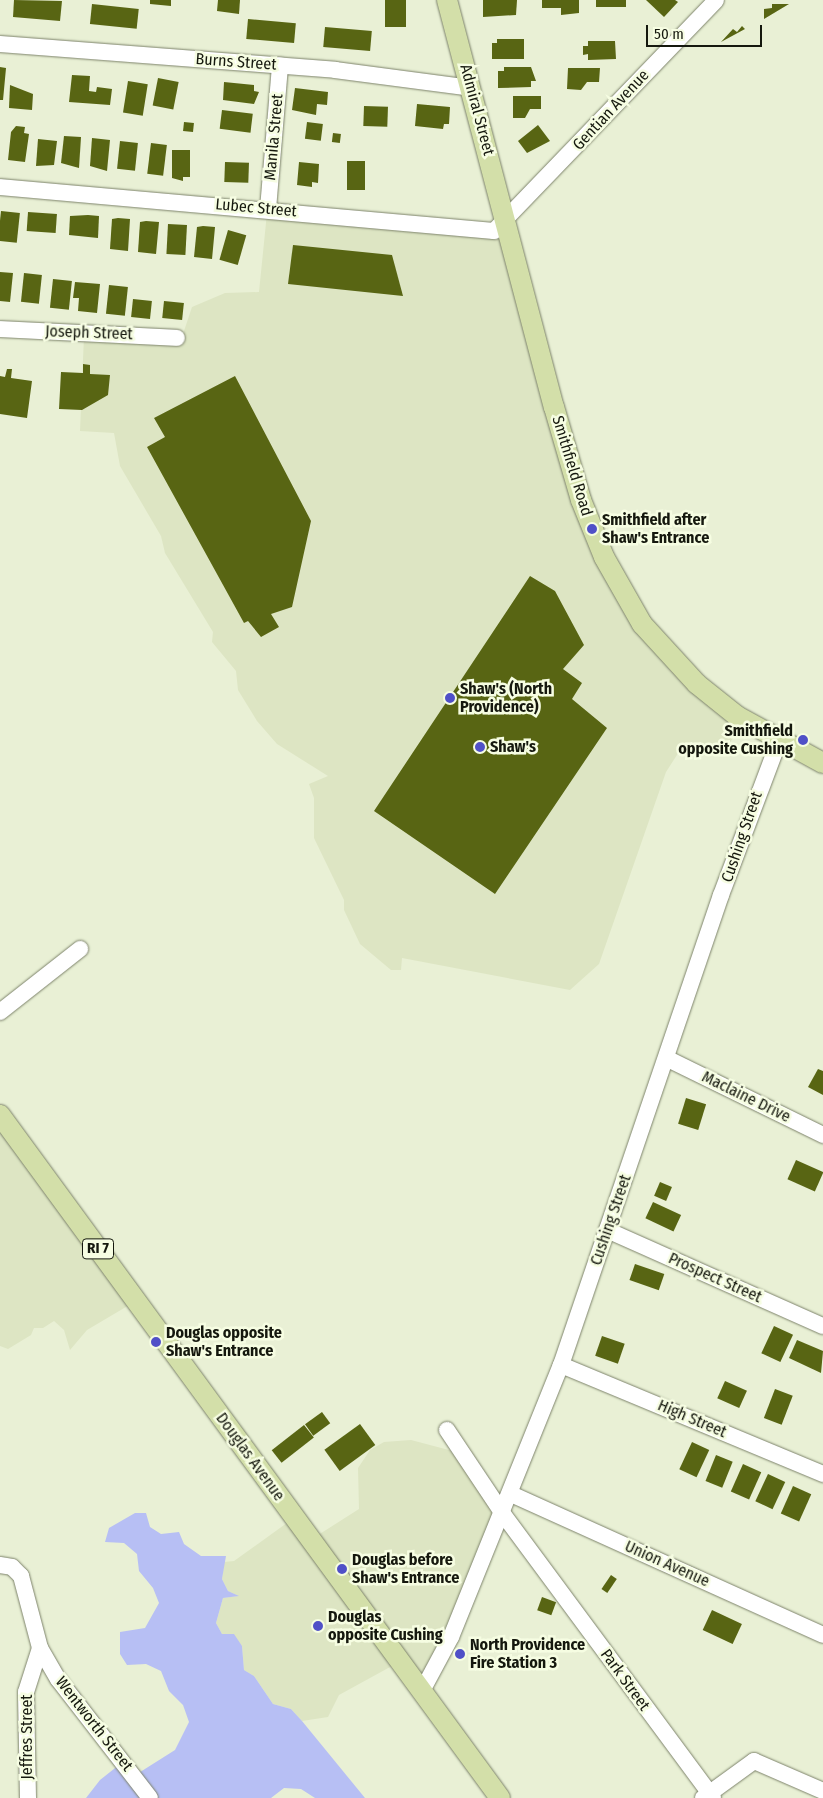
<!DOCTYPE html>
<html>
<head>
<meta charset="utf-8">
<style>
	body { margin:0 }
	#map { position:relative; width:823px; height:1798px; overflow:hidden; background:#e9f0d5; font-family:"Fira Sans Condensed",sans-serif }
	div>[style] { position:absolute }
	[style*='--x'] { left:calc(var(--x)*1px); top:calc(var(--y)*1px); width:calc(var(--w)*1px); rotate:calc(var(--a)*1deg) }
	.built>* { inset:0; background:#dde5c3 }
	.green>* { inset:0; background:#b7bff4 }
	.building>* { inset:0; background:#586513; transform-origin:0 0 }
	.roads { filter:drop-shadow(0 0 1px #7d836b) drop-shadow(0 0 1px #7d836b) }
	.minor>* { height:16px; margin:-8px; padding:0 8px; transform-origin:8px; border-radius:8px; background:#fff }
	.major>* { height:20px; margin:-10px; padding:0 10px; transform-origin:10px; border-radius:10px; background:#d3dfa9 }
	.dots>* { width:14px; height:14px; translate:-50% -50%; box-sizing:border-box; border:2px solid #f6fde2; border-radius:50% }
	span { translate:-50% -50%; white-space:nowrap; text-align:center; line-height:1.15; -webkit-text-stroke:5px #f6fde2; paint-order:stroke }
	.shield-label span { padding:1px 4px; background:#f6fde2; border:1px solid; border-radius:4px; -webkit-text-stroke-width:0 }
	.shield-label { font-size:15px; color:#15180e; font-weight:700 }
	.street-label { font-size:16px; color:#15180e }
	.poi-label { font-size:16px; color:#15180e; font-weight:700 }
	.left { translate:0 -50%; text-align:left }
	.right { translate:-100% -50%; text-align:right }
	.scale { position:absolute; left:646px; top:25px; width:116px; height:22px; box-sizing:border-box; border:2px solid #15180e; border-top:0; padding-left:6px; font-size:15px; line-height:18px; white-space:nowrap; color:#15180e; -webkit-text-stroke:4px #f6fde2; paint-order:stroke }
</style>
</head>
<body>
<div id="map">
	<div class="built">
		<div style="clip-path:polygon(267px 213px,510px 234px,602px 536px,653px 623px,743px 726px,722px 752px,684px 744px,666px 772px,599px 964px,570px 990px,402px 958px,401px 970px,391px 970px,360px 944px,344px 910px,344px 900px,314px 838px,314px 798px,309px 784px,328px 776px,277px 744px,257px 721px,238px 690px,236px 671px,212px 642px,213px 632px,165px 553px,161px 536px,120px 466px,114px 433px,80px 431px,84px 336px,182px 337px,192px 307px,225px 293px,259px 292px)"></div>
		<div style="clip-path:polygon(0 1113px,136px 1301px,87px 1330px,70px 1350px,64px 1330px,54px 1321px,43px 1328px,34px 1328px,31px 1335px,8px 1349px,0 1346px)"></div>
		<div style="clip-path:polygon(411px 1440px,464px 1454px,508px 1502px,424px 1686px,401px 1661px,339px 1695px,328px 1717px,302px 1721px,291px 1709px,273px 1704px,254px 1676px,244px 1670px,242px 1646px,222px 1634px,216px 1623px,223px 1598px,238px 1596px,228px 1591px,222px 1579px,224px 1562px,234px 1561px,298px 1515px,315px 1537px,359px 1509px,358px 1468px,370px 1450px,384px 1442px)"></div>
	</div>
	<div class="green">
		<div style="clip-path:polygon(135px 1513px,146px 1513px,150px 1527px,161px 1534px,179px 1532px,184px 1544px,201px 1556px,226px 1556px,222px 1579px,228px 1591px,239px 1596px,223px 1598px,216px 1623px,222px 1634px,234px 1634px,242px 1646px,244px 1670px,254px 1676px,273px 1704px,291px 1709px,302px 1721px,365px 1798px,315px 1798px,301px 1789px,284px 1788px,271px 1798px,86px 1798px,100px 1780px,124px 1761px,137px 1774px,175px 1750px,189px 1722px,183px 1705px,169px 1691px,161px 1671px,146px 1664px,127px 1665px,120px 1654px,120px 1632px,145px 1628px,159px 1603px,153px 1588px,139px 1571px,137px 1554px,124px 1543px,105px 1542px,109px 1528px)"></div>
	</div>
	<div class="building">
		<div style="clip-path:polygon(14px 0,62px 1px,60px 21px,13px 17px)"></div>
		<div style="clip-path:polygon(150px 0,171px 0,171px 6px,150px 4px)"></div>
		<div style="clip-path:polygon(218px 0,240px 0,239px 14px,217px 11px)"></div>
		<div style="left:385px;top:0;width:21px;height:27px"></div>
		<div style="clip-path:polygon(483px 0,517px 0,516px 15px,483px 17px)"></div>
		<div style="clip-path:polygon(542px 0,579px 0,579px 13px,561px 15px,561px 8px,542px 8px)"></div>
		<div style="left:596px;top:0;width:30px;height:7px"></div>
		<div style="clip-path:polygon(646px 0,675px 0,678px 2px,664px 17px)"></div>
		<div style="left:92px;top:4px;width:47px;height:20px;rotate:6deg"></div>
		<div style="clip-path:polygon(772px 4px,789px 4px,764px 19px,764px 9px,772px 8px)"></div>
		<div style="left:248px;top:19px;width:48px;height:20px;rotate:5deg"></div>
		<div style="clip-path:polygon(742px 26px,745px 29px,721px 42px,733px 29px,737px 32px)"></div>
		<div style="left:325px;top:27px;width:47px;height:20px;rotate:5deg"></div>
		<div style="clip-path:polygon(497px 39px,524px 39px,524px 59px,492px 59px,492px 43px,497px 43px)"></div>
		<div style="clip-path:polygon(588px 41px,615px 41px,616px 59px,588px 60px,588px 54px,583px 55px,583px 46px,588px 46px)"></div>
		<div style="clip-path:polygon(0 67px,6px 68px,3px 100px,0 100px)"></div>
		<div style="clip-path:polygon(504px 67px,531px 67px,536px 81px,531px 81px,531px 87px,498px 88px,498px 71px,504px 71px)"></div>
		<div style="clip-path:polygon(568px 68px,600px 68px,599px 82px,587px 82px,581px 90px,567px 89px)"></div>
		<div style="clip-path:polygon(72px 75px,90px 76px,89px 91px,96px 92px,97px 87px,112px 89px,110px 105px,69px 102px)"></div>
		<div style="left:158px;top:78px;width:21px;height:28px;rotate:11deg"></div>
		<div style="left:128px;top:81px;width:20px;height:32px;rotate:9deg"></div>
		<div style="clip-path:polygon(224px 82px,254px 85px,254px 91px,259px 92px,254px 104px,223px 100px)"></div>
		<div style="clip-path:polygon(10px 85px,33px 94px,32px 110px,9px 108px)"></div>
		<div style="clip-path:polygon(295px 88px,328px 92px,327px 105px,317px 104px,316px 115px,292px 110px)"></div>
		<div style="clip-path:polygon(513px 96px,541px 96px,541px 109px,530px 109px,525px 118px,513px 118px)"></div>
		<div style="clip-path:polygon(417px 104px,450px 107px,449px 124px,444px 124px,443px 129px,415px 126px)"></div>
		<div style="left:364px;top:106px;width:24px;height:20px;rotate:2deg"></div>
		<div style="left:222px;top:110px;width:31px;height:19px;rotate:7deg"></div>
		<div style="left:184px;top:122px;width:10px;height:9px;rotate:6deg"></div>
		<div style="left:307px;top:122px;width:16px;height:17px;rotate:7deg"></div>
		<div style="clip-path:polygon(538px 125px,550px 141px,527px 153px,518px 141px)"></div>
		<div style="clip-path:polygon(16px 126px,25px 127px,24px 133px,29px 134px,25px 162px,8px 160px,11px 132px)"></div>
		<div style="left:333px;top:133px;width:8px;height:9px;rotate:7deg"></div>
		<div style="clip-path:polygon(64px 136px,81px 137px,79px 168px,61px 163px)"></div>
		<div style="clip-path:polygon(92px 138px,110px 140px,107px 171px,90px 166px)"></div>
		<div style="clip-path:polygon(38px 139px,57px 141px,54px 165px,36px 166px)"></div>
		<div style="left:120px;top:141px;width:18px;height:28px;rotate:6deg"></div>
		<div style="left:151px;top:143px;width:16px;height:31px;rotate:7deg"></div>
		<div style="clip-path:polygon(172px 150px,190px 150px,190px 177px,183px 177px,183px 181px,172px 178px)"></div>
		<div style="left:347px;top:161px;width:18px;height:29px"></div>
		<div style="left:225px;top:162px;width:24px;height:20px;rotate:2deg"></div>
		<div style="clip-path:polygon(299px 162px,319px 164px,318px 183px,312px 182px,312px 187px,297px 185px)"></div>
		<div style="left:1px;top:211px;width:19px;height:30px;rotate:6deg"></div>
		<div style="left:28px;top:212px;width:29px;height:19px;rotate:4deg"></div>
		<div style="clip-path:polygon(88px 215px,99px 216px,98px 238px,69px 235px,70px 216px)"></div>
		<div style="clip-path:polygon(118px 218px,130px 219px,128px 251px,110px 249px,112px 219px)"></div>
		<div style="clip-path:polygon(146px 221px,159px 222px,156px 254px,138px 252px,140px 222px)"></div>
		<div style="left:168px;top:224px;width:19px;height:30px;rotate:3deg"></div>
		<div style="clip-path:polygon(203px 226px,215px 227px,212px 259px,194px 257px,197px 227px)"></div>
		<div style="left:228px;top:230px;width:19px;height:31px;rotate:16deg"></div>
		<div style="clip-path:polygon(293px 245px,392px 255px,403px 296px,288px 284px)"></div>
		<div style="clip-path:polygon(0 272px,13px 273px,10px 302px,0 301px)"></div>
		<div style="left:24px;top:273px;width:18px;height:29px;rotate:6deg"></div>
		<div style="left:53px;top:279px;width:19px;height:29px;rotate:6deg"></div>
		<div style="clip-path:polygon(75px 282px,100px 284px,97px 313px,78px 311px,79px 298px,73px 298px)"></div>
		<div style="left:109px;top:285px;width:19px;height:29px;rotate:6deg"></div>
		<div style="left:133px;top:299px;width:19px;height:18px;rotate:6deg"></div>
		<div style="left:164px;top:301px;width:20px;height:17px;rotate:6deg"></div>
		<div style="clip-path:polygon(83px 364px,90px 365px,90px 374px,110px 375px,108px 395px,82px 410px,59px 409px,61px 372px,83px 373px)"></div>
		<div style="clip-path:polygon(7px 369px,12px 369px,11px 378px,32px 381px,27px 418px,0 414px,0 376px,5px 377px)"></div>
		<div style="clip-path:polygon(235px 376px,311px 521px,292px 607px,271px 614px,279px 627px,261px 637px,248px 621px,244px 623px,147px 447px,165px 437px,154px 418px)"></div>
		<div style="clip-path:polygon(530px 576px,555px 591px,584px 645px,563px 669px,582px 683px,572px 699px,607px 728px,495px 894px,374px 811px)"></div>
		<div style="clip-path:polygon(818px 1069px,823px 1071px,823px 1095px,808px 1087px)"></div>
		<div style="left:686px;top:1098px;width:21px;height:27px;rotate:17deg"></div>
		<div style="left:796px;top:1160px;width:30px;height:21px;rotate:24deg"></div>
		<div style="left:660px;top:1182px;width:13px;height:15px;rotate:23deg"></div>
		<div style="left:653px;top:1202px;width:31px;height:18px;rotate:25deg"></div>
		<div style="left:635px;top:1264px;width:31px;height:17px;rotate:19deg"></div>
		<div style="left:774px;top:1326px;width:21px;height:30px;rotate:25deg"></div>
		<div style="left:602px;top:1336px;width:24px;height:21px;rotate:19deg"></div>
		<div style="clip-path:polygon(797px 1340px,823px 1351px,821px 1373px,789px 1358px)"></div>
		<div style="left:725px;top:1381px;width:24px;height:19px;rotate:24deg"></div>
		<div style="left:775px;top:1389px;width:19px;height:31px;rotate:21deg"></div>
		<div style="left:322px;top:1412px;width:14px;height:21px;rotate:54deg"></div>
		<div style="left:360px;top:1424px;width:26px;height:44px;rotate:54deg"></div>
		<div style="left:304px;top:1425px;width:16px;height:41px;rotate:52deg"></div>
		<div style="left:692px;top:1442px;width:19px;height:30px;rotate:25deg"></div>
		<div style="left:716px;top:1455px;width:18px;height:28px;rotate:22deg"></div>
		<div style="left:743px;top:1464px;width:20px;height:30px;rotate:24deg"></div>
		<div style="left:768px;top:1474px;width:19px;height:30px;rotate:25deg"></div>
		<div style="left:793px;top:1486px;width:20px;height:30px;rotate:24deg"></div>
		<div style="left:611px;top:1575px;width:7px;height:17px;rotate:34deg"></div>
		<div style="left:542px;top:1597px;width:15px;height:14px;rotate:20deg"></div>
		<div style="left:712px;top:1610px;width:33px;height:22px;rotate:25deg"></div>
	</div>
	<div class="roads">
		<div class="minor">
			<div style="--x:0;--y:44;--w:336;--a:4.4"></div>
			<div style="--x:335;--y:70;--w:137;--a:7.5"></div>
			<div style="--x:0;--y:187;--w:496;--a:5.1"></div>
			<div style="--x:494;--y:231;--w:320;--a:-46.1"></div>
			<div style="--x:268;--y:209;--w:144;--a:-85.2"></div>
			<div style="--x:0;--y:329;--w:177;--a:2.9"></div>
			<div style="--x:0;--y:1012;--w:102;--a:-38.2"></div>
			<div style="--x:668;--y:1059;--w:173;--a:26.1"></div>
			<div style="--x:607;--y:1230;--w:236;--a:24"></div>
			<div style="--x:561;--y:1365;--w:284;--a:22.6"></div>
			<div style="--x:447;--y:1430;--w:101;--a:56.3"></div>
			<div style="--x:503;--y:1514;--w:353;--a:53.5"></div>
			<div style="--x:511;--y:1494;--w:342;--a:24.3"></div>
			<div style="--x:0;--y:1565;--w:12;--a:9"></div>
			<div style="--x:12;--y:1567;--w:13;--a:45"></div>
			<div style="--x:21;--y:1576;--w:74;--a:75.2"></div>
			<div style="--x:40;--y:1648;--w:36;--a:60"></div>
			<div style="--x:58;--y:1679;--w:150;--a:52.3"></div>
			<div style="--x:422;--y:1691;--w:61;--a:-61.8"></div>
			<div style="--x:451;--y:1637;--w:293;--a:-68"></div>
			<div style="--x:561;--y:1365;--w:496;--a:-71.2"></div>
			<div style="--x:721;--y:895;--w:165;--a:-69.4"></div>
			<div style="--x:28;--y:1798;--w:106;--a:-91.1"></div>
			<div style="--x:26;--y:1692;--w:46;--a:-72.3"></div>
			<div style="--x:703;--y:1798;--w:63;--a:-36"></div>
			<div style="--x:754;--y:1761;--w:75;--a:23.5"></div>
		</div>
		<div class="major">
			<div style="--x:447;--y:0;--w:421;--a:75.3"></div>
			<div style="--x:554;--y:407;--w:97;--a:73.8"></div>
			<div style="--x:581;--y:500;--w:61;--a:68"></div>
			<div style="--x:604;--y:557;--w:77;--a:60.4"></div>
			<div style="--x:642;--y:624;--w:81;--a:47.5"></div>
			<div style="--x:697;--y:684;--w:51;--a:38.7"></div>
			<div style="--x:737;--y:716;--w:98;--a:28.7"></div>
			<div style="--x:0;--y:1115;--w:846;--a:53.79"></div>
		</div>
	</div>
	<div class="dots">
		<div style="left:592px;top:529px;background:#5050c7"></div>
		<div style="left:450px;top:698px;background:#5050c7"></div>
		<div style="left:803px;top:740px;background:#5050c7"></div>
		<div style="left:480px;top:747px;background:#5050c7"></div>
		<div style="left:156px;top:1342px;background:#5050c7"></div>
		<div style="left:342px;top:1569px;background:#5050c7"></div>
		<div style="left:318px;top:1626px;background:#5050c7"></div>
		<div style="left:460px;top:1654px;background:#5050c7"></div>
	</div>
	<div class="shield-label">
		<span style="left:98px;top:1249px">RI 7</span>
	</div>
	<div class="street-label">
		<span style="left:236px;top:62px;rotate:4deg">Burns Street</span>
		<span style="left:477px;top:110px;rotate:75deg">Admiral Street</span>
		<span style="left:611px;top:110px;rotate:-47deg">Gentian Avenue</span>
		<span style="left:274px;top:137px;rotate:-85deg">Manila Street</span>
		<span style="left:256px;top:208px;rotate:5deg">Lubec Street</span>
		<span style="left:89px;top:333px;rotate:2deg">Joseph Street</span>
		<span style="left:572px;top:466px;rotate:73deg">Smithfield Road</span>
		<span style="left:742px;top:837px;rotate:-71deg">Cushing Street</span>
		<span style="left:746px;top:1097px;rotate:26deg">Maclaine Drive</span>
		<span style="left:611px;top:1220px;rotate:-71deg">Cushing Street</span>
		<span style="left:715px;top:1278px;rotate:24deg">Prospect Street</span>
		<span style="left:692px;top:1419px;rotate:23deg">High Street</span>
		<span style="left:250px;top:1457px;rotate:54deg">Douglas Avenue</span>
		<span style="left:667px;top:1564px;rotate:24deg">Union Avenue</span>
		<span style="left:625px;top:1680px;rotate:54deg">Park Street</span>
		<span style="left:94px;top:1724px;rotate:52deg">Wentworth Street</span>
		<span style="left:27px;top:1737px;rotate:-90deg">Jeffres Street</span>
	</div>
	<div class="poi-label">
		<span class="left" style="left:602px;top:529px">Smithfield after<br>Shaw's Entrance</span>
		<span class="left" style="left:460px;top:698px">Shaw's (North<br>Providence)</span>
		<span class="right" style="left:793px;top:740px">Smithfield<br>opposite Cushing</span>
		<span class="left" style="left:490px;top:747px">Shaw's</span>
		<span class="left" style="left:166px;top:1342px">Douglas opposite<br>Shaw's Entrance</span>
		<span class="left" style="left:352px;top:1569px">Douglas before<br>Shaw's Entrance</span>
		<span class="left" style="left:328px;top:1626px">Douglas<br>opposite Cushing</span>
		<span class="left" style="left:470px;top:1654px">North Providence<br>Fire Station 3</span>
	</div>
	<div class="scale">50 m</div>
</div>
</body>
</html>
